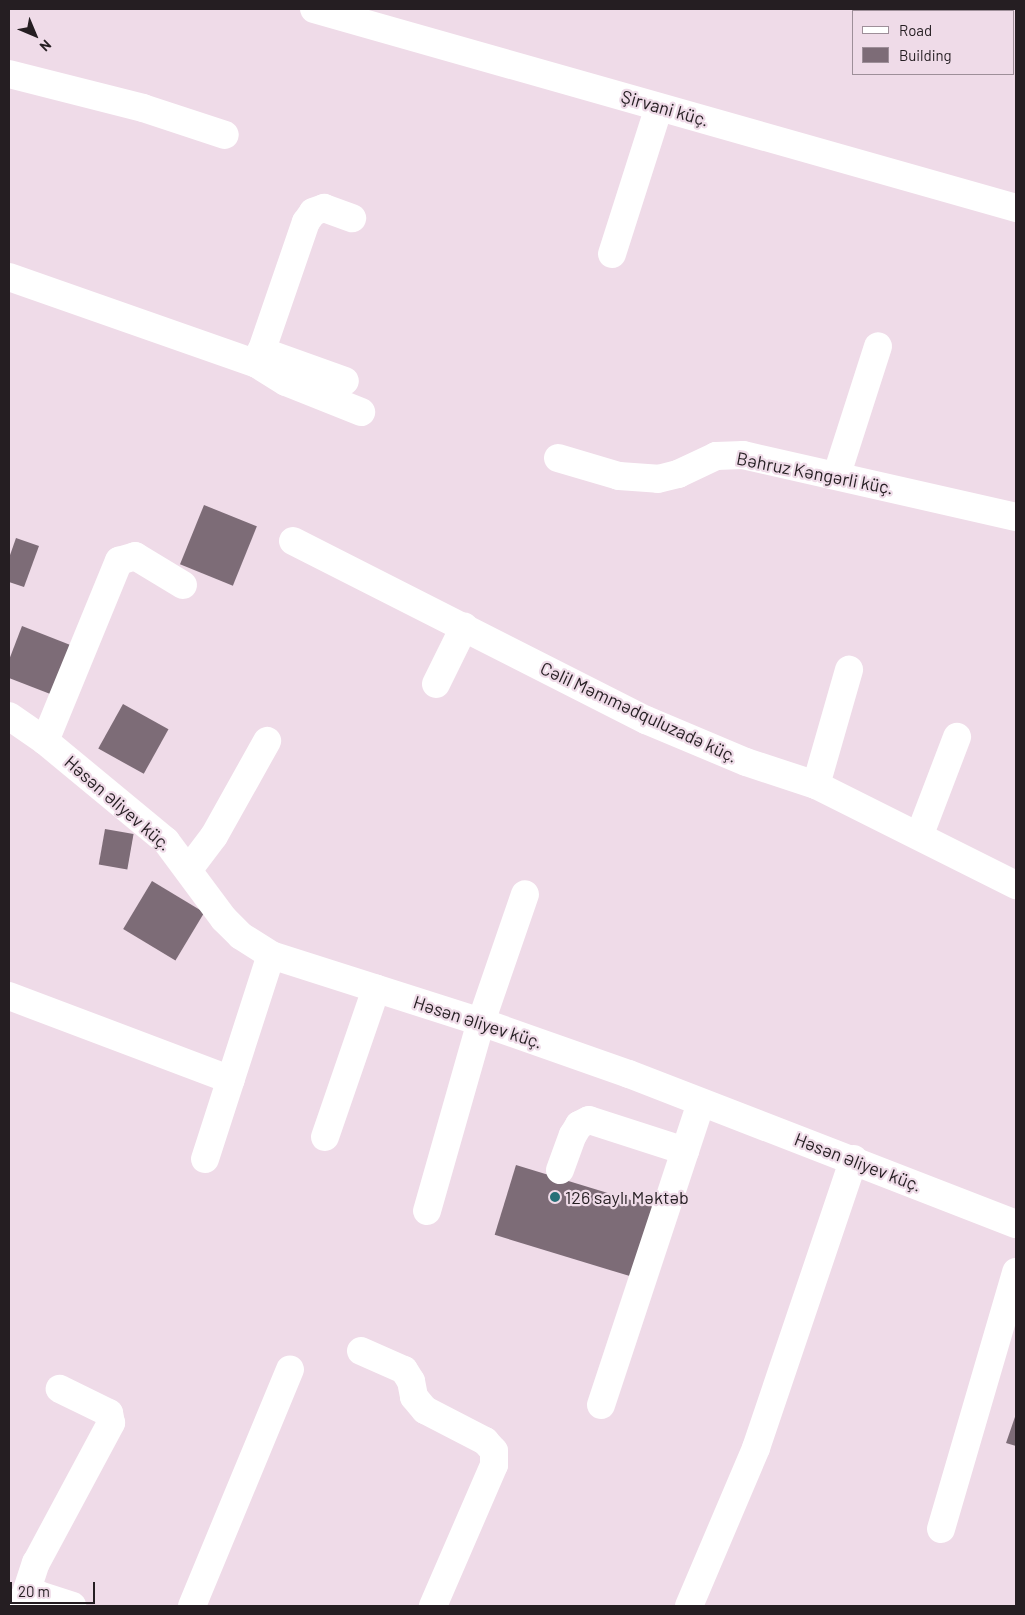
<!DOCTYPE html>
<html>
<head>
<meta charset="utf-8">
<style>
	body { margin:0 }
	#map { position:relative; width:1025px; height:1615px; overflow:hidden; background:#efdbe8; font-family:Barlow,sans-serif }
	div>[style] { position:absolute }
	[style*='--x'] { left:calc(var(--x)*1px); top:calc(var(--y)*1px); width:calc(var(--w)*1px); rotate:calc(var(--a)*1deg) }
	.building>* { inset:0; background:#7d6c77; transform-origin:0 0 }
	.minor>* { height:28px; margin:-14px; padding:0 14px; transform-origin:14px; border-radius:14px; background:#fff }
	.dots>* { width:14px; height:14px; translate:-50% -50%; box-sizing:border-box; border:2px solid #efdbe8; border-radius:50% }
	span { translate:-50% -50%; white-space:nowrap; text-align:center; line-height:1.15; -webkit-text-stroke:4.5px #efdbe8; paint-order:stroke }
	.street-label { font-size:18px; color:#251e22 }
	.poi-label { font-size:18px; color:#251e22 }
	.left { translate:0 -50%; text-align:left }
	.frame { position:absolute; inset:0; border:10px solid #251e22; pointer-events:none }
	.legend { position:absolute; left:852px; top:10px; width:162px; height:65px; box-sizing:border-box; background:#efdbe8; border:1px solid #9e8f99; margin:0; padding:6px 9px; list-style:none; font-size:15px; color:#251e22 }
	.legend li { display:flex; align-items:center; gap:10px; height:25px }
	.legend b { width:25px; border:1px solid #9e8f99 }
	.north { position:absolute; left:10px; top:10px; width:50px; height:50px; -webkit-text-stroke:4px #efdbe8; paint-order:stroke; rotate:135deg; font-size:14px; font-weight:700; line-height:20px; text-align:center; color:#251e22 }
	.north::after { content:''; display:block; margin:auto; width:18px; height:22px; background:#251e22; clip-path:polygon(50% 0,100% 100%,50% 72%,0 100%) }
	.scale { position:absolute; left:10px; top:1582px; width:85px; height:22px; box-sizing:border-box; border:2px solid #251e22; border-top:0; padding-left:6px; font-size:15px; line-height:18px; white-space:nowrap; color:#251e22; -webkit-text-stroke:4px #efdbe8; paint-order:stroke }
</style>
</head>
<body>
<div id="map">
	<div class="building">
		<div style="left:204px;top:505px;width:57px;height:64px;rotate:22deg"></div>
		<div style="clip-path:polygon(16px 538px,39px 546px,24px 587px,9px 582px,9px 558px)"></div>
		<div style="clip-path:polygon(22px 626px,78px 648px,58px 697px,9px 678px,9px 660px)"></div>
		<div style="left:123px;top:704px;width:52px;height:51px;rotate:29deg"></div>
		<div style="left:105px;top:829px;width:29px;height:36px;rotate:10deg"></div>
		<div style="left:152px;top:881px;width:61px;height:56px;rotate:31deg"></div>
		<div style="left:516px;top:1165px;width:143px;height:73px;rotate:17deg"></div>
		<div style="clip-path:polygon(1016px 1414px,1016px 1446px,1006px 1443px)"></div>
	</div>
	<div class="minor">
		<div style="--x:314;--y:9;--w:730;--a:15.83"></div>
		<div style="--x:9;--y:74;--w:138;--a:14.2"></div>
		<div style="--x:143;--y:108;--w:86;--a:18.2"></div>
		<div style="--x:612;--y:254;--w:154;--a:-72.3"></div>
		<div style="--x:9;--y:277;--w:263;--a:19.3"></div>
		<div style="--x:257;--y:364;--w:34;--a:32"></div>
		<div style="--x:286;--y:382;--w:81;--a:21.8"></div>
		<div style="--x:261;--y:351;--w:89;--a:19.7"></div>
		<div style="--x:257;--y:364;--w:150;--a:-71"></div>
		<div style="--x:306;--y:222;--w:12;--a:-55"></div>
		<div style="--x:313;--y:212;--w:12;--a:-20"></div>
		<div style="--x:324;--y:208;--w:30;--a:20"></div>
		<div style="--x:558;--y:458;--w:64;--a:16.4"></div>
		<div style="--x:619;--y:476;--w:39;--a:4"></div>
		<div style="--x:658;--y:479;--w:21;--a:-14"></div>
		<div style="--x:678;--y:474;--w:42;--a:-25.3"></div>
		<div style="--x:716;--y:456;--w:27;--a:-2"></div>
		<div style="--x:743;--y:455;--w:280;--a:12.8"></div>
		<div style="--x:837;--y:474;--w:134;--a:-72.2"></div>
		<div style="--x:293;--y:541;--w:396;--a:26.9"></div>
		<div style="--x:646;--y:720;--w:108;--a:22.8"></div>
		<div style="--x:746;--y:762;--w:74;--a:18.2"></div>
		<div style="--x:816;--y:785;--w:224;--a:26.6"></div>
		<div style="--x:436;--y:684;--w:64;--a:-63.8"></div>
		<div style="--x:9;--y:716;--w:44;--a:34.8"></div>
		<div style="--x:45;--y:741;--w:157;--a:39.6"></div>
		<div style="--x:166;--y:841;--w:97;--a:53.4"></div>
		<div style="--x:224;--y:919;--w:24;--a:45"></div>
		<div style="--x:241;--y:936;--w:36;--a:32"></div>
		<div style="--x:271;--y:955;--w:220;--a:17.7"></div>
		<div style="--x:481;--y:1022;--w:157;--a:19.4"></div>
		<div style="--x:629;--y:1074;--w:415;--a:21.2"></div>
		<div style="--x:45;--y:741;--w:195;--a:-67.7"></div>
		<div style="--x:119;--y:561;--w:17;--a:-17"></div>
		<div style="--x:135;--y:556;--w:56;--a:31.1"></div>
		<div style="--x:816;--y:785;--w:120;--a:-74"></div>
		<div style="--x:920;--y:834;--w:104;--a:-69.1"></div>
		<div style="--x:189;--y:869;--w:41;--a:-52.9"></div>
		<div style="--x:214;--y:836;--w:109;--a:-60.8"></div>
		<div style="--x:9;--y:996;--w:237;--a:20.7"></div>
		<div style="--x:325;--y:1137;--w:157;--a:-71"></div>
		<div style="--x:205;--y:1159;--w:214;--a:-72.1"></div>
		<div style="--x:560;--y:1170;--w:37;--a:-70"></div>
		<div style="--x:573;--y:1135;--w:12;--a:-59"></div>
		<div style="--x:579;--y:1125;--w:11;--a:-27"></div>
		<div style="--x:589;--y:1120;--w:101;--a:17.9"></div>
		<div style="--x:427;--y:1211;--w:197;--a:-74.1"></div>
		<div style="--x:481;--y:1022;--w:135;--a:-71"></div>
		<div style="--x:361;--y:1351;--w:47;--a:23.8"></div>
		<div style="--x:404;--y:1370;--w:13;--a:58"></div>
		<div style="--x:411;--y:1381;--w:16;--a:79"></div>
		<div style="--x:414;--y:1397;--w:17;--a:50"></div>
		<div style="--x:425;--y:1410;--w:68;--a:27.3"></div>
		<div style="--x:485;--y:1441;--w:13;--a:48"></div>
		<div style="--x:494;--y:1451;--w:14;--a:90"></div>
		<div style="--x:494;--y:1465;--w:154;--a:113.4"></div>
		<div style="--x:601;--y:1405;--w:318;--a:-71.7"></div>
		<div style="--x:941;--y:1529;--w:268;--a:-73.7"></div>
		<div style="--x:25;--y:1596;--w:35;--a:-72"></div>
		<div style="--x:36;--y:1563;--w:159;--a:-61.8"></div>
		<div style="--x:111;--y:1423;--w:10;--a:-101"></div>
		<div style="--x:109;--y:1413;--w:55;--a:-153.9"></div>
		<div style="--x:16;--y:1606;--w:13;--a:-48"></div>
		<div style="--x:25;--y:1596;--w:14;--a:-4"></div>
		<div style="--x:39;--y:1595;--w:35;--a:18"></div>
		<div style="--x:192;--y:1606;--w:256;--a:-67.5"></div>
		<div style="--x:689;--y:1606;--w:172;--a:-67"></div>
		<div style="--x:756;--y:1448;--w:305;--a:-71.3"></div>
	</div>
	<div class="dots">
		<div style="left:555px;top:1197px;background:#267077"></div>
	</div>
	<div class="street-label">
		<span style="left:665px;top:108px;rotate:16deg">Şirvani küç.</span>
		<span style="left:815px;top:473px;rotate:11deg">Bəhruz Kəngərli küç.</span>
		<span style="left:639px;top:712px;rotate:25deg">Cəlil Məmmədquluzadə küç.</span>
		<span style="left:118px;top:803px;rotate:41deg">Həsən Əliyev küç.</span>
		<span style="left:478px;top:1022px;rotate:18deg">Həsən Əliyev küç.</span>
		<span style="left:858px;top:1162px;rotate:21deg">Həsən Əliyev küç.</span>
	</div>
	<div class="poi-label">
		<span class="left" style="left:565px;top:1197px">126 saylı Məktəb</span>
	</div>
	<div class="frame"></div>
	<ul class="legend">
	<li><b style="height:6px;background:#fff"></b>Road</li>
	<li><b style="height:14px;background:#7d6c77"></b>Building</li>
	</ul>
	<div class="north">N</div>
	<div class="scale">20 m</div>
</div>
</body>
</html>
